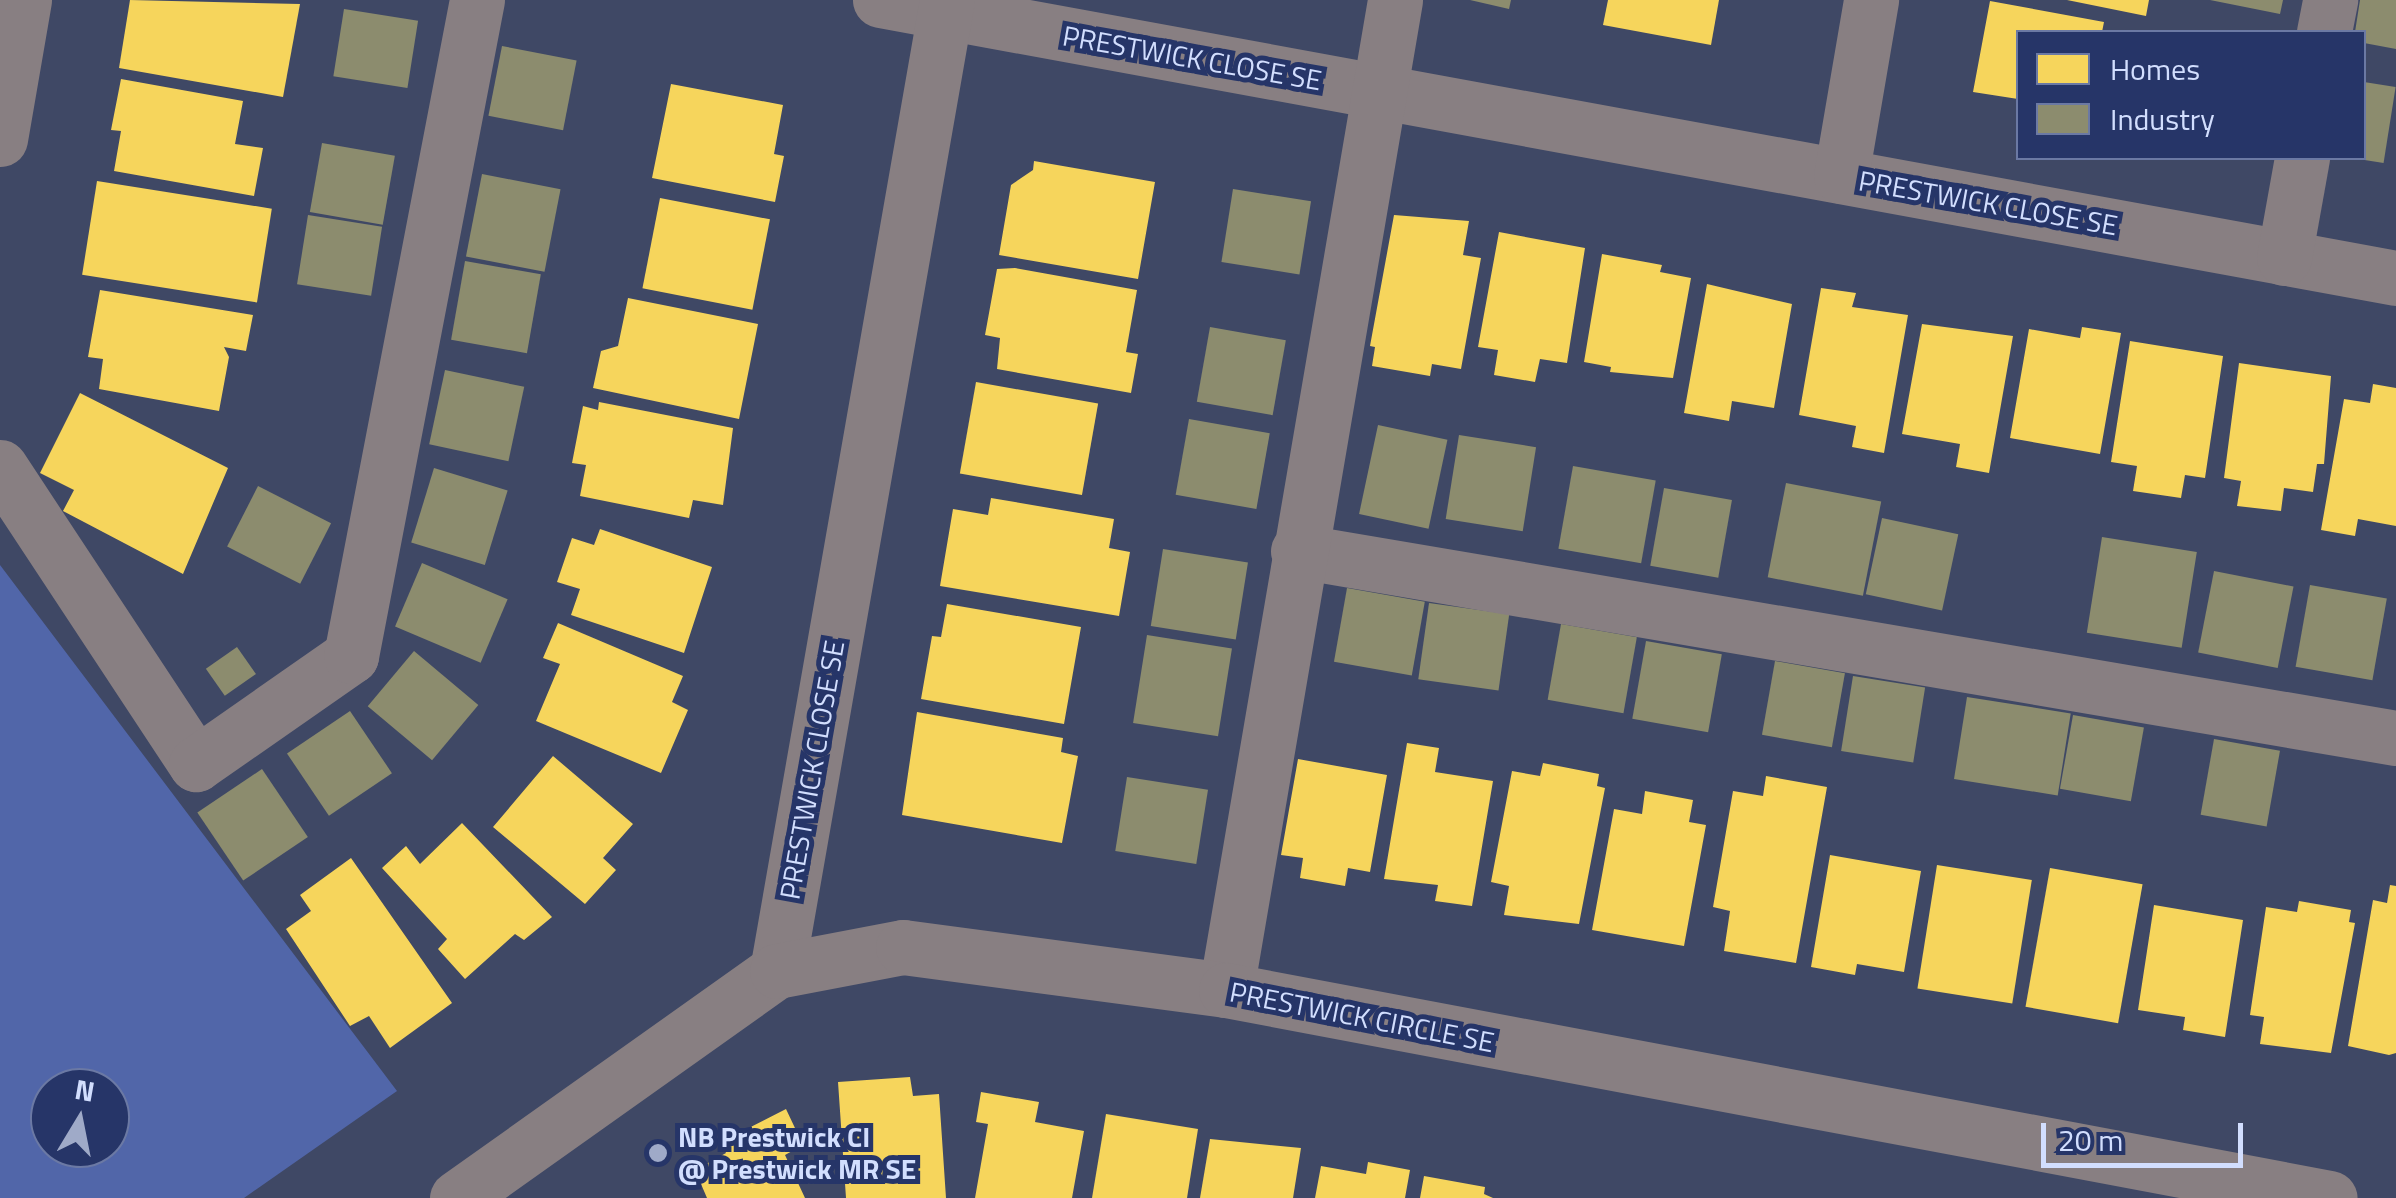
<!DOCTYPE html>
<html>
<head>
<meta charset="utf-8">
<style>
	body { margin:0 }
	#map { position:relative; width:2396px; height:1198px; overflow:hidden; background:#3f4865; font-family:"Titillium Web",sans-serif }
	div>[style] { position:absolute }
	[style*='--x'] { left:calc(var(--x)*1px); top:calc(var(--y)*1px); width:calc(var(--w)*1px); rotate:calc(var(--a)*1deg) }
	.green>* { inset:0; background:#5166a9 }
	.homes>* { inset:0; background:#f6d55c; transform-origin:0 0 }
	.industry>* { inset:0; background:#8c8c6e; transform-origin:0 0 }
	.minor>* { height:55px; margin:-27.5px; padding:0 27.5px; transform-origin:27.5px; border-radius:27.5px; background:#887f82 }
	.dots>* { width:28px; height:28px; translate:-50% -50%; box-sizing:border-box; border:5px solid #263568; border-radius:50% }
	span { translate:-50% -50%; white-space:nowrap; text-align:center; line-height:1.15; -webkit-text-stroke:10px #263568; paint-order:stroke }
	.street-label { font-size:28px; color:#d2defe }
	.poi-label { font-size:28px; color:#d2defe; font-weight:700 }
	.left { translate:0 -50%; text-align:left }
	.legend { position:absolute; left:2016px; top:30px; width:350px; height:130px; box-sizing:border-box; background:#263568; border:2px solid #6b79a4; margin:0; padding:12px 18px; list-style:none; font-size:30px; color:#d2defe }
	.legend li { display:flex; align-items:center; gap:20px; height:50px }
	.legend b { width:50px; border:2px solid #6b79a4 }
	.north { position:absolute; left:30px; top:1068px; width:100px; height:100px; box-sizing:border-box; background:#263568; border:2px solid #6b79a4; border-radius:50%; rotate:10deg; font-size:28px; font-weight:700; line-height:40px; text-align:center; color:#d2defe }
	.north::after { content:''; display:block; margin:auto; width:35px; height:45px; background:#9faac8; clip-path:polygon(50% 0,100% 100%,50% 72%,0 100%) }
	.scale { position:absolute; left:2041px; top:1123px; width:202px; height:45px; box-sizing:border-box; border:5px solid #d2defe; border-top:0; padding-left:12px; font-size:30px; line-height:35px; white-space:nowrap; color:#d2defe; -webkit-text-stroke:8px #263568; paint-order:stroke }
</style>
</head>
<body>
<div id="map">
	<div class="green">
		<div style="clip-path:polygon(evenodd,0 565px,397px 1091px,244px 1198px,0 1198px,0 565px,50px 1088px,110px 1088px,110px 1148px,50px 1148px,50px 1088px)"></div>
	</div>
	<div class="homes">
		<div style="clip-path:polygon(130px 0,300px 4px,283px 97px,119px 68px)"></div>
		<div style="clip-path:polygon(1608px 0,1719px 0,1711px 45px,1603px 25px)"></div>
		<div style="clip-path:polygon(2067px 0,2149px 0,2146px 16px)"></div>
		<div style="clip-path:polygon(1990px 1px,2104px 22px,2102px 32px,2018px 32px,2018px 99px,1973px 92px)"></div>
		<div style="clip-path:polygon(121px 79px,243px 101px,235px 144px,263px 148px,254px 196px,114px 171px,121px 131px,111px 130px)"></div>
		<div style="clip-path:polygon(671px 84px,783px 105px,774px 154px,784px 156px,775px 202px,652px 178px)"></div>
		<div style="clip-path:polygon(1034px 161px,1155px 182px,1138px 279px,999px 255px,1011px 185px,1033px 170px)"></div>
		<div style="left:97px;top:181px;width:177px;height:95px;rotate:9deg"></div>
		<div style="left:660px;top:198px;width:112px;height:92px;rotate:11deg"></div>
		<div style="clip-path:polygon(1394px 215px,1469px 221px,1463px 255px,1481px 258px,1461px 369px,1432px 364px,1430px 376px,1372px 366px,1375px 347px,1370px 346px)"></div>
		<div style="clip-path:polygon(1499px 232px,1585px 248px,1567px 363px,1540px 359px,1535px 382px,1494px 375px,1498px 350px,1478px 347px)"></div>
		<div style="clip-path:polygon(1602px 254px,1662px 265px,1660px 272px,1691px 278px,1673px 378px,1610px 372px,1611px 367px,1584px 362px)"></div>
		<div style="clip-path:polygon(1015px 268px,1137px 290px,1126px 352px,1138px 354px,1131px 393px,997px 369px,1000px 338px,985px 335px,997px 269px)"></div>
		<div style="clip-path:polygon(1707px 284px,1792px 304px,1774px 408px,1732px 401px,1729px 421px,1684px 413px)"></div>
		<div style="clip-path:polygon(1821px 288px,1856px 293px,1852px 307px,1908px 315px,1884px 453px,1852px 447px,1856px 426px,1799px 415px)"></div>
		<div style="clip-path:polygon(100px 290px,253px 315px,246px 351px,224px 347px,229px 357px,219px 411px,99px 389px,103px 359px,88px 357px)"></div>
		<div style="clip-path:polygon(628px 298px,758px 324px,739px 419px,593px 388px,601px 351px,618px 346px)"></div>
		<div style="clip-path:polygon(1922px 324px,2013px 336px,1989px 473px,1956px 467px,1960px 444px,1902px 434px)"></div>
		<div style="clip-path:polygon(2082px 327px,2121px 333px,2100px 454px,2010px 438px,2029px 329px,2080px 338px)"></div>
		<div style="clip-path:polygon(2130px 341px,2223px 356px,2205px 478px,2185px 475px,2181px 498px,2133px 491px,2137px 466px,2111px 462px)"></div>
		<div style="clip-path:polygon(2239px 363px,2331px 376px,2324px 464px,2317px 464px,2313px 492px,2284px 488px,2281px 511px,2237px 506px,2241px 481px,2224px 478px)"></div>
		<div style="left:976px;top:382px;width:124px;height:93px;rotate:10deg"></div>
		<div style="clip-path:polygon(2373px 384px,2396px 388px,2396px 526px,2358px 519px,2355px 536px,2321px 530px,2344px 399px,2370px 403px)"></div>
		<div style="clip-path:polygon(80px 393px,228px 468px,183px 574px,63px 511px,74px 490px,40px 473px)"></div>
		<div style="clip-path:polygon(599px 402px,733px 428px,723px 505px,693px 500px,689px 518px,580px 496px,586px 465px,572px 463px,583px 406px,598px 410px)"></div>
		<div style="clip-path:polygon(991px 498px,1114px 519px,1109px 548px,1130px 552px,1119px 616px,940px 586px,953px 509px,988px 515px)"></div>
		<div style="clip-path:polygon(600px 529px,712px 567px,684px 653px,571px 615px,580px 589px,557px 582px,572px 538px,594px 545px)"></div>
		<div style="clip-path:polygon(947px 604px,1081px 627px,1064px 724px,921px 699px,932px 636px,941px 637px)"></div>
		<div style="clip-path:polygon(558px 623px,683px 676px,672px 702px,688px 710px,661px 773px,536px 721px,560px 664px,543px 658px)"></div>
		<div style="clip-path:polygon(917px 712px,1063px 738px,1061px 752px,1078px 756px,1062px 843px,902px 815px)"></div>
		<div style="clip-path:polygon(1407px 743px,1439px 748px,1435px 772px,1493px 781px,1472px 906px,1435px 901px,1438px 885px,1384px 879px)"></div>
		<div style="clip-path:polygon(553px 756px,633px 824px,603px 858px,616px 870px,585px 904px,493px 827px)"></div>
		<div style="clip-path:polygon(1298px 759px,1387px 775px,1370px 872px,1348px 868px,1345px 886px,1300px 878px,1303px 858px,1281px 855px)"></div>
		<div style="clip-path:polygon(1543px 763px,1599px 774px,1597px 786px,1605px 788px,1579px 924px,1504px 915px,1509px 886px,1491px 882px,1512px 771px,1540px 776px)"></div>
		<div style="clip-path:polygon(1766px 776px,1827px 787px,1796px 963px,1724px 951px,1730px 911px,1713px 907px,1733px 791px,1763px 796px)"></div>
		<div style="clip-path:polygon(1645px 791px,1693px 800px,1689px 822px,1706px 825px,1684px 946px,1592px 930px,1614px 809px,1642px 814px)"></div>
		<div style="clip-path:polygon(462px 823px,552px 917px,524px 940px,515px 934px,465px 979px,438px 949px,447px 939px,382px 868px,406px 846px,420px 864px)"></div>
		<div style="clip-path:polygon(1830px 855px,1921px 871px,1904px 972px,1857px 964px,1855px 975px,1811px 967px)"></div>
		<div style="clip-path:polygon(351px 858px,452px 1003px,390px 1048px,369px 1016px,350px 1026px,286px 929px,311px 911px,300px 895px)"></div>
		<div style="left:1937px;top:865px;width:96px;height:125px;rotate:9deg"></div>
		<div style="left:2050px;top:868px;width:94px;height:141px;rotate:10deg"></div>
		<div style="clip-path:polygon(2390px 885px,2396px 886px,2396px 1053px,2389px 1055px,2348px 1046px,2373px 900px,2387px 903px)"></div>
		<div style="clip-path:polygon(2299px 901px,2351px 910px,2349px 922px,2355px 923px,2331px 1053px,2260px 1044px,2264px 1017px,2250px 1015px,2266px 907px,2297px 912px)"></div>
		<div style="clip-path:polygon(2154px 905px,2243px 920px,2225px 1037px,2183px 1030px,2185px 1017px,2138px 1010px)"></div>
		<div style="clip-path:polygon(910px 1077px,913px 1096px,939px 1094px,946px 1198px,846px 1198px,838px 1082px)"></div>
		<div style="clip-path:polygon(981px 1092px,1039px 1102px,1035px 1122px,1084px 1131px,1072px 1198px,975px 1198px,988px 1124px,976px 1122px)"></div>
		<div style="clip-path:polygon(786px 1109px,803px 1145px,785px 1155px,805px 1198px,707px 1198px,695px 1170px,726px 1153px,721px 1142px)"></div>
		<div style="clip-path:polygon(1106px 1114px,1198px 1129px,1187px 1198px,1092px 1198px)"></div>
		<div style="clip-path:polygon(1210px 1139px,1301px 1148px,1293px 1198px,1200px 1198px)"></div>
		<div style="clip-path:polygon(1368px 1162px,1410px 1170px,1405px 1198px,1315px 1198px,1321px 1166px,1366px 1174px)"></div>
		<div style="clip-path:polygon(1424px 1176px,1485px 1187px,1484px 1194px,1493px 1198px,1420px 1198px)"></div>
	</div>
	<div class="industry">
		<div style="clip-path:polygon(1470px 0,1511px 0,1509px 9px)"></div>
		<div style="clip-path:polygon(2210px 0,2283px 0,2280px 14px)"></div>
		<div style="clip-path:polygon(2360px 0,2396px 0,2396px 49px,2364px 43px,2364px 32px,2355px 32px)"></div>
		<div style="left:344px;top:9px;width:75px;height:68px;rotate:9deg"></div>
		<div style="left:502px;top:46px;width:76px;height:71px;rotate:11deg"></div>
		<div style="left:2364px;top:82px;width:32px;height:77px;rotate:9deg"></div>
		<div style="left:322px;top:143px;width:74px;height:70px;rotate:10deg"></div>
		<div style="left:482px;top:174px;width:80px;height:84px;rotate:11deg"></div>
		<div style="left:1233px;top:189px;width:79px;height:74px;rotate:9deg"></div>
		<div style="left:308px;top:215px;width:75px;height:70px;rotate:9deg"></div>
		<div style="left:465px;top:261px;width:77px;height:80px;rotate:10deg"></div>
		<div style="left:1210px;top:327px;width:77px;height:76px;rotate:10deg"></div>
		<div style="left:445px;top:370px;width:81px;height:76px;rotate:12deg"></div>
		<div style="left:1189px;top:419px;width:82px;height:77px;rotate:10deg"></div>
		<div style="left:1378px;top:425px;width:71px;height:91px;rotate:12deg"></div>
		<div style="left:1459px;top:435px;width:78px;height:85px;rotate:9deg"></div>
		<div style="left:1573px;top:466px;width:84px;height:84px;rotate:10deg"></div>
		<div style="left:434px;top:468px;width:77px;height:78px;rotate:17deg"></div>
		<div style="left:1786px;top:483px;width:97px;height:96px;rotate:11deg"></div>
		<div style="left:258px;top:486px;width:82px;height:68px;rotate:27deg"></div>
		<div style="left:1664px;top:488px;width:69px;height:79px;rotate:10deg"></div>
		<div style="left:1882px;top:518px;width:78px;height:78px;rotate:12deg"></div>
		<div style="left:2102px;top:537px;width:96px;height:97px;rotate:9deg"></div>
		<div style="left:1163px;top:549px;width:86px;height:78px;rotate:9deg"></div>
		<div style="left:422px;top:563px;width:93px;height:69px;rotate:23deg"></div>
		<div style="left:2214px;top:571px;width:81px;height:83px;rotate:11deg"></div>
		<div style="left:2310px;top:585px;width:78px;height:83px;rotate:10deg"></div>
		<div style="left:1347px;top:588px;width:79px;height:75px;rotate:10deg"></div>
		<div style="left:1429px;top:603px;width:81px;height:77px;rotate:8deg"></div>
		<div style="left:1561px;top:624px;width:77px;height:77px;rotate:10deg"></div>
		<div style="left:1147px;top:635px;width:86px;height:89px;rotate:9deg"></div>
		<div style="left:1646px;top:641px;width:77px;height:79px;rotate:10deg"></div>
		<div style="left:237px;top:647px;width:33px;height:38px;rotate:55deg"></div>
		<div style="left:414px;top:651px;width:84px;height:72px;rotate:40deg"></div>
		<div style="left:1775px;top:661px;width:71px;height:75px;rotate:10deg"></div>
		<div style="left:1853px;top:676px;width:73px;height:76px;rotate:9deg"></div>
		<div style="left:1967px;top:697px;width:105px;height:83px;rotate:9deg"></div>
		<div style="left:350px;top:711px;width:75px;height:76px;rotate:56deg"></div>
		<div style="left:2073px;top:715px;width:72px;height:75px;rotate:10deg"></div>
		<div style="left:2214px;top:739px;width:67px;height:77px;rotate:10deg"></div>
		<div style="left:262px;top:769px;width:82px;height:78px;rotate:56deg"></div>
		<div style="left:1127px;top:777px;width:82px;height:75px;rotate:9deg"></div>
	</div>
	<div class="minor">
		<div style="--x:880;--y:0;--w:1541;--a:10.39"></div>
		<div style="--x:2324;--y:32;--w:33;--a:-79"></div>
		<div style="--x:0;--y:139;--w:141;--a:-80.2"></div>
		<div style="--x:1841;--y:176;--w:179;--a:-80.3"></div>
		<div style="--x:2284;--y:258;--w:102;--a:-79.8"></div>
		<div style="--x:0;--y:467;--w:356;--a:56.6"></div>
		<div style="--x:196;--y:764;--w:189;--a:-34.9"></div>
		<div style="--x:351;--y:656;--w:668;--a:-79.13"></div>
		<div style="--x:1298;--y:551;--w:1114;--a:9.67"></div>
		<div style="--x:777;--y:971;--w:986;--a:-80.07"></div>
		<div style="--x:1226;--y:990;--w:1004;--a:-80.31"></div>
		<div style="--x:457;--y:1198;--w:392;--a:-35.4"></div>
		<div style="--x:777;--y:971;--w:128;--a:-10.8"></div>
		<div style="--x:903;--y:947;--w:326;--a:7.6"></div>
		<div style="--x:1226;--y:990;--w:1123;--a:10.67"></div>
	</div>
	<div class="dots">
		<div style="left:658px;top:1153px;background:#9faac8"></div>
	</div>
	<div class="street-label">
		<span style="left:1192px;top:58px;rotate:10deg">PRESTWICK CLOSE SE</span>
		<span style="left:1988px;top:203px;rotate:10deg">PRESTWICK CLOSE SE</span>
		<span style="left:812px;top:770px;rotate:-80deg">PRESTWICK CLOSE SE</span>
		<span style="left:1362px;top:1017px;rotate:11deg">PRESTWICK CIRCLE SE</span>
	</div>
	<div class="poi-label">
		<span class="left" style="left:678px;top:1153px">NB Prestwick CI<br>@ Prestwick MR SE</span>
	</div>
	<ul class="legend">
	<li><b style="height:28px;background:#f6d55c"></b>Homes</li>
	<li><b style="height:28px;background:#8c8c6e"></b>Industry</li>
	</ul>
	<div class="north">N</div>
	<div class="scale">20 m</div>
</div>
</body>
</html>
